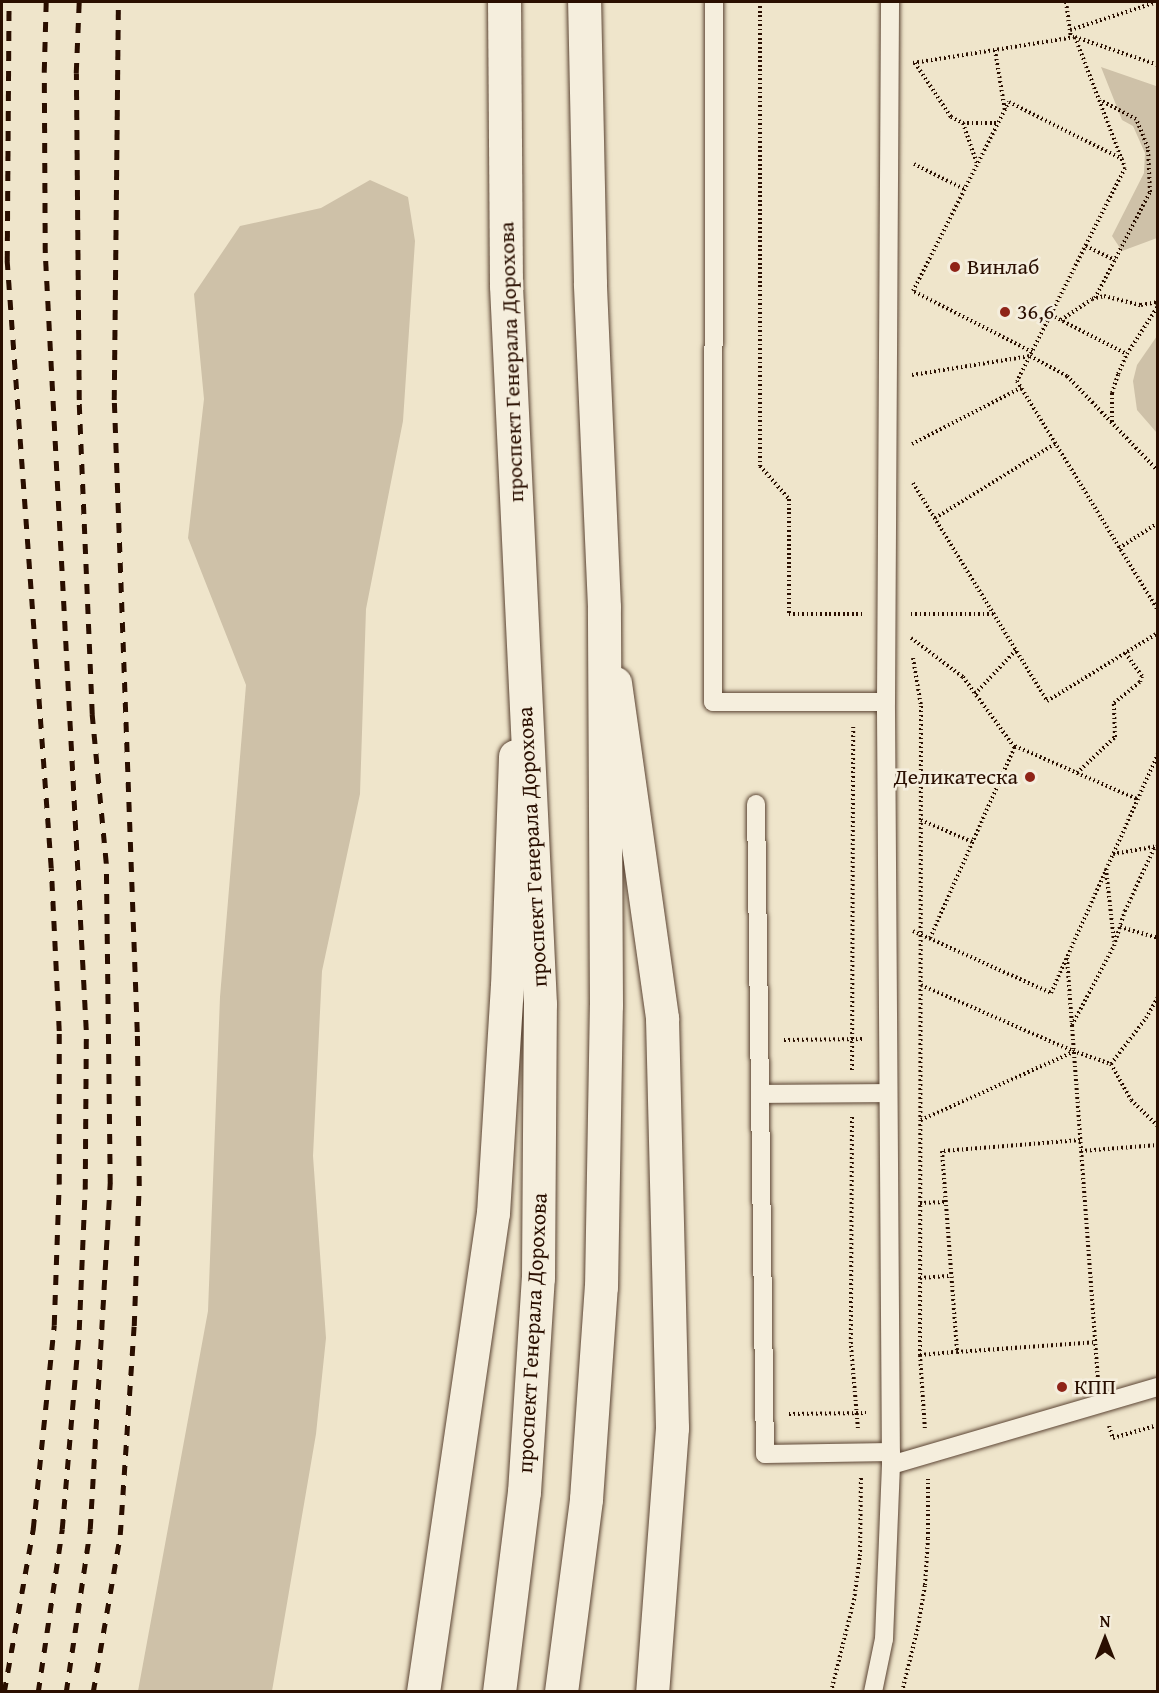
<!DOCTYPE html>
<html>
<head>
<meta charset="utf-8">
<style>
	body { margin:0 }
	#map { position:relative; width:1159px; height:1693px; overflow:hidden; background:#efe5cb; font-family:"Gentium Book Plus",serif }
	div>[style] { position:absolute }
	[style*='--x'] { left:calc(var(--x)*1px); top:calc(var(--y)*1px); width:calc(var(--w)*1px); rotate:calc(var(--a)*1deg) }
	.green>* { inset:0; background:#cec1a8 }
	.path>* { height:4px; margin-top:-2px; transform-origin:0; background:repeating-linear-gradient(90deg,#2a0f00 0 1.5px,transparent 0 4.5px) }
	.roads { filter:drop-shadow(0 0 2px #5b4433) drop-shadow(0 0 2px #5b4433) }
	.service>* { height:18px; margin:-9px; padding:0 9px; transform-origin:9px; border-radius:9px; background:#f5eedd }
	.minor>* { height:33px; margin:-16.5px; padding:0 16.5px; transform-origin:16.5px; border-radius:16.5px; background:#f5eedd }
	.secondary>* { height:33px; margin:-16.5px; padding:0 16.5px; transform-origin:16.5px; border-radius:16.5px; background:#f5eedd }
	.rail>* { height:4.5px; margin-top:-2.25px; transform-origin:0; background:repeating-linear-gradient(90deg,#2a0f00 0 10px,transparent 0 20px) }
	.dots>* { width:16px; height:16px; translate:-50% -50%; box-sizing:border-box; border:3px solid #f5eedd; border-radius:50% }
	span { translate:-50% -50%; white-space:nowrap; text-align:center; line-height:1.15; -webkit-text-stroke:5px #f5eedd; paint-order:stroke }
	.poi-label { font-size:22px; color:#2a0f00 }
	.left { translate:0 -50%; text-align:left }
	.right { translate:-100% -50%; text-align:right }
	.street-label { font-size:22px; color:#2a0f00 }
	.frame { position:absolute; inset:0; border:3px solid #2a0f00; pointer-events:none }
	.north { position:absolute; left:1075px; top:1609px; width:60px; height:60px; -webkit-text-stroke:4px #f5eedd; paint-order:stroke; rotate:0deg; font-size:16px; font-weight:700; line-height:24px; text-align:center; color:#2a0f00 }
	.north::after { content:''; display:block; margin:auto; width:21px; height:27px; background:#2a0f00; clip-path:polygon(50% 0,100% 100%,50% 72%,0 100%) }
</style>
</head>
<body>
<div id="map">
	<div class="green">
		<div style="clip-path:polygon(1101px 67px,1156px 86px,1157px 91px,1157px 238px,1122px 251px,1112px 236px,1144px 173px,1145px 153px,1133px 126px,1122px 120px)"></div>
		<div style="clip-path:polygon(370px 180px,408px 197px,415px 241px,403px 421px,366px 609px,360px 794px,322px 971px,313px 1156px,326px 1338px,316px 1434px,272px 1691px,138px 1691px,208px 1311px,220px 997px,246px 685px,188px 538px,204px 399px,194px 294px,240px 226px,321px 208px)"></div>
		<div style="clip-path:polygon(1157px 336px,1157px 433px,1137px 410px,1133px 381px,1137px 365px)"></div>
	</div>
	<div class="path">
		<div style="--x:760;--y:2;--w:464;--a:90"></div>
		<div style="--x:760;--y:466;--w:44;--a:48.7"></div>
		<div style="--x:789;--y:499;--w:115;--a:90"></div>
		<div style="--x:789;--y:614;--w:75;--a:0"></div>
		<div style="--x:1066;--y:2;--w:36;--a:82"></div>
		<div style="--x:1070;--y:30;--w:91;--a:-17.8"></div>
		<div style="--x:1075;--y:37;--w:140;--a:69.1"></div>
		<div style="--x:1125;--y:168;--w:239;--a:116.9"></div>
		<div style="--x:1017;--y:381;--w:269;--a:58.4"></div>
		<div style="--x:995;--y:50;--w:62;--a:80.7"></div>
		<div style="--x:913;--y:63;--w:164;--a:-9.1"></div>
		<div style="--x:1075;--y:37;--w:88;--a:18.6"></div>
		<div style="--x:915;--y:63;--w:65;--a:56.3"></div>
		<div style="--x:951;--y:117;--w:13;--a:27"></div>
		<div style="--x:963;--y:123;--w:43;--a:71.1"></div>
		<div style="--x:963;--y:123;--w:35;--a:0"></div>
		<div style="--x:914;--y:164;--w:56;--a:26.6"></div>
		<div style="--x:1086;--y:246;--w:32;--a:26"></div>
		<div style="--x:1095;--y:298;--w:119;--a:-62.6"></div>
		<div style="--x:1150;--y:192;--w:44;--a:-92.6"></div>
		<div style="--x:1148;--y:148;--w:31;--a:-112"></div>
		<div style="--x:1136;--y:119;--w:41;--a:-152.2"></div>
		<div style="--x:1051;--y:315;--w:85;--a:27.2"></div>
		<div style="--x:1061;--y:320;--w:37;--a:-34"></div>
		<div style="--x:1092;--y:299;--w:12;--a:-14"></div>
		<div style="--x:1104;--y:296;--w:38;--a:14"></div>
		<div style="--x:1141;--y:305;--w:17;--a:-10"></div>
		<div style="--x:1032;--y:352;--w:134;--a:-152.9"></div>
		<div style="--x:913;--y:291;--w:212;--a:-63.1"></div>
		<div style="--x:1009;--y:102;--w:127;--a:26.8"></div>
		<div style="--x:912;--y:375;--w:120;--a:-9.1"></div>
		<div style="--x:1030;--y:356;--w:42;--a:28.4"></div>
		<div style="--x:1067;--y:376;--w:132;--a:46.2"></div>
		<div style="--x:1112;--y:422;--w:29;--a:-90"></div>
		<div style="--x:1112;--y:393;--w:20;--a:-72"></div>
		<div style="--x:1118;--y:374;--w:22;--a:-66"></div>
		<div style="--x:1127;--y:354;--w:57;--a:-57.1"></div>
		<div style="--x:912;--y:444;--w:123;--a:-27.2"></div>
		<div style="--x:913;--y:483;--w:256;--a:58.4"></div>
		<div style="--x:1047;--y:701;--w:130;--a:-31.5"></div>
		<div style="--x:935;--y:518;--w:141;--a:-31.7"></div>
		<div style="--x:1119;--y:548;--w:46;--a:-32.7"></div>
		<div style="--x:911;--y:614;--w:83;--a:0"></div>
		<div style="--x:911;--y:638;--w:65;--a:36.9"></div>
		<div style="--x:963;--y:677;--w:88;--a:53.8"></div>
		<div style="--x:913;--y:658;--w:49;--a:80.5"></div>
		<div style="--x:921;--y:706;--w:649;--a:90.09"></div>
		<div style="--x:920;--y:1355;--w:75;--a:86.2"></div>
		<div style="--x:975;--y:694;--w:60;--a:-47"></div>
		<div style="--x:1077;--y:773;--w:52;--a:-43.5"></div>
		<div style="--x:1115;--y:737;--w:34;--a:-92"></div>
		<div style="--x:1114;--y:703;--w:33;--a:-39"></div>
		<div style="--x:1140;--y:682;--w:6;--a:-72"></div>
		<div style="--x:1142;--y:676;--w:29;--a:-126"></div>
		<div style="--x:921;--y:820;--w:56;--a:23.3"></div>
		<div style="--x:1113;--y:854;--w:46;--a:-10.1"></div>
		<div style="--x:1106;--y:869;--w:73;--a:83.7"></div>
		<div style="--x:1120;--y:927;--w:40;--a:16"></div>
		<div style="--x:913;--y:931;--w:151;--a:24.2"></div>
		<div style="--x:1051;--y:993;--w:262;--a:-65.9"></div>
		<div style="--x:930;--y:938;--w:210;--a:-66.1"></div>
		<div style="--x:1015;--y:746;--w:133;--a:23.5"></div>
		<div style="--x:1067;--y:958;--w:422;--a:85.8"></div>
		<div style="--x:921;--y:985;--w:166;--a:23.5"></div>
		<div style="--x:1073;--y:1051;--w:40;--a:18.9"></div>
		<div style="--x:1111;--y:1064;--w:41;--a:60.9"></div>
		<div style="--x:1131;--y:1100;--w:37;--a:44"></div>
		<div style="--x:1072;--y:1025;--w:89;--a:-62"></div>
		<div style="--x:1114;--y:946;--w:37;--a:-73"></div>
		<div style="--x:1125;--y:911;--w:72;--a:-65.2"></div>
		<div style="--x:784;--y:1040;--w:79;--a:-0.7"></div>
		<div style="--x:1111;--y:1064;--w:58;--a:-52.7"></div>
		<div style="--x:1146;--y:1018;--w:24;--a:-60"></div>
		<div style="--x:852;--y:1070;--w:343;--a:-89.8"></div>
		<div style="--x:852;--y:1117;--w:229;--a:90.3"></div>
		<div style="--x:851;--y:1346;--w:84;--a:85.2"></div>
		<div style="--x:921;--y:1120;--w:167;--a:-24.1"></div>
		<div style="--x:1080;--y:1140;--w:138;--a:175.4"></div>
		<div style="--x:942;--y:1151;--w:202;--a:85.7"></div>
		<div style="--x:957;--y:1352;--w:138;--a:-4.1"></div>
		<div style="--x:1081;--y:1151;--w:77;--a:-4.5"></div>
		<div style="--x:920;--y:1203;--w:26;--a:-2"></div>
		<div style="--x:920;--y:1278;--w:31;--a:-4"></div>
		<div style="--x:920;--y:1355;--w:37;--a:-5"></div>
		<div style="--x:789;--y:1414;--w:77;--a:-0.7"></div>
		<div style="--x:1109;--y:1426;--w:13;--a:72"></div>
		<div style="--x:1113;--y:1438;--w:47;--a:-16.1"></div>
		<div style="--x:831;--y:1692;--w:95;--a:-76"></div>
		<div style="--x:854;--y:1600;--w:44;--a:-82.2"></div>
		<div style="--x:860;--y:1556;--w:79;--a:-89.3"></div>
		<div style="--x:902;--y:1692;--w:67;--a:-76.2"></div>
		<div style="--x:918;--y:1627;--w:43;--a:-80.5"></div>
		<div style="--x:925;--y:1585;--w:47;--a:-86.3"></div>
		<div style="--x:928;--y:1538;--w:59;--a:-90"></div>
	</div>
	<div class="roads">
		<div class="service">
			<div style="--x:714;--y:2;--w:700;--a:90.08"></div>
			<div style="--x:713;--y:702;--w:173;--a:0"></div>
			<div style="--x:756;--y:804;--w:650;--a:89.21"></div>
			<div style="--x:765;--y:1454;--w:126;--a:-0.9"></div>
			<div style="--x:760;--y:1094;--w:128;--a:-0.4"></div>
			<div style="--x:891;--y:1465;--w:278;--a:-16.3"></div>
			<div style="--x:873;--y:1692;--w:54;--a:-78.3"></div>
			<div style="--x:884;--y:1639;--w:174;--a:-87.7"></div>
			<div style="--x:891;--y:1465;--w:763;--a:-90.38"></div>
			<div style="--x:886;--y:702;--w:700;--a:-89.67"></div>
		</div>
		<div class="minor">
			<div style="--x:615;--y:683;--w:338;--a:82"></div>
			<div style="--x:662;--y:1018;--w:410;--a:88.6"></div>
			<div style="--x:672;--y:1428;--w:265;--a:94.3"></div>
			<div style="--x:423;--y:1692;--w:484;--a:-81.7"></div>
			<div style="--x:493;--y:1213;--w:227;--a:-86.5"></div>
			<div style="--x:507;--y:986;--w:230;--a:-88"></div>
		</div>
		<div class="secondary">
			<div style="--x:499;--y:1692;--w:202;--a:-82.9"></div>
			<div style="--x:524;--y:1492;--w:214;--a:-86.3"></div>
			<div style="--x:538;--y:1278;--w:274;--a:-89.6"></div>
			<div style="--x:540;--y:1004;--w:720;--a:-92.71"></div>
			<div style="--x:506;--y:285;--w:283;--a:-90.4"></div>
			<div style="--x:561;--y:1692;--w:195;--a:-82.6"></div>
			<div style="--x:586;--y:1499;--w:213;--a:-86"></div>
			<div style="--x:601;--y:1287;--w:282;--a:-89"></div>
			<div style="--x:606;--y:1005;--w:398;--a:-90.3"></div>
			<div style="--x:604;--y:607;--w:324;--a:-92.5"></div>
			<div style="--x:590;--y:283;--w:281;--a:-91.2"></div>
		</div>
	</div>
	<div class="rail">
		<div style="--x:4;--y:1692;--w:166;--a:-79.9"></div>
		<div style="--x:33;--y:1529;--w:205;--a:-84.1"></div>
		<div style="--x:54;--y:1325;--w:141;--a:-88"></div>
		<div style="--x:59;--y:1184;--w:153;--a:-90"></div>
		<div style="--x:59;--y:1031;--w:163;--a:-92.8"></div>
		<div style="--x:51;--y:868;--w:609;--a:-94.15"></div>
		<div style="--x:7;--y:261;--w:259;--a:-89.6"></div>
		<div style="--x:38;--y:1692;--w:165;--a:-81.6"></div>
		<div style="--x:62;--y:1529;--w:200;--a:-85.1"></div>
		<div style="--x:79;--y:1330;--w:141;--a:-87.6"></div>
		<div style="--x:85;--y:1189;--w:159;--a:-89.6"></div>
		<div style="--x:86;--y:1030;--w:778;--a:-93.02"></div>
		<div style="--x:45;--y:253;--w:181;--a:-90.3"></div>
		<div style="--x:44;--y:72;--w:70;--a:-88.4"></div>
		<div style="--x:66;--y:1692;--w:165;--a:-81.6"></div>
		<div style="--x:90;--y:1529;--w:346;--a:-86.7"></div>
		<div style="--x:110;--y:1184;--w:321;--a:-90.7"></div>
		<div style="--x:106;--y:863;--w:150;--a:-95.4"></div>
		<div style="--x:92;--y:714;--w:314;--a:-92.4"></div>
		<div style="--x:79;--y:400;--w:327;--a:-90.5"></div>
		<div style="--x:76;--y:73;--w:71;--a:-87.6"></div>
		<div style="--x:93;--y:1692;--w:159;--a:-80.2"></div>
		<div style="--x:120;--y:1535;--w:209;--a:-86.2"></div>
		<div style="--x:134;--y:1326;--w:140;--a:-88"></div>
		<div style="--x:139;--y:1186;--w:154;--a:-90.7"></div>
		<div style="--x:137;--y:1032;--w:632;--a:-92.08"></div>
		<div style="--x:114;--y:400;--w:398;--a:-89.4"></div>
	</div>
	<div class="dots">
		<div style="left:955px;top:267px;background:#8f2418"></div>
		<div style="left:1005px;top:312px;background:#8f2418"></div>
		<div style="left:1030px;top:777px;background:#8f2418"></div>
		<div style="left:1062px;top:1387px;background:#8f2418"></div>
	</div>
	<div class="poi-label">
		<span class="left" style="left:967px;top:267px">Винлаб</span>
		<span class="left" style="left:1017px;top:312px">36,6</span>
		<span class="right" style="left:1018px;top:777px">Деликатеска</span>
		<span class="left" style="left:1074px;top:1387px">КПП</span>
	</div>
	<div class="street-label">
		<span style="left:511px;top:362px;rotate:-92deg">проспект Генерала Дорохова</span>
		<span style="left:532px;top:847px;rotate:-93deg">проспект Генерала Дорохова</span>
		<span style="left:532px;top:1333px;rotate:-87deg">проспект Генерала Дорохова</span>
	</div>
	<div class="frame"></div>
	<div class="north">N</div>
</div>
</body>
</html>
